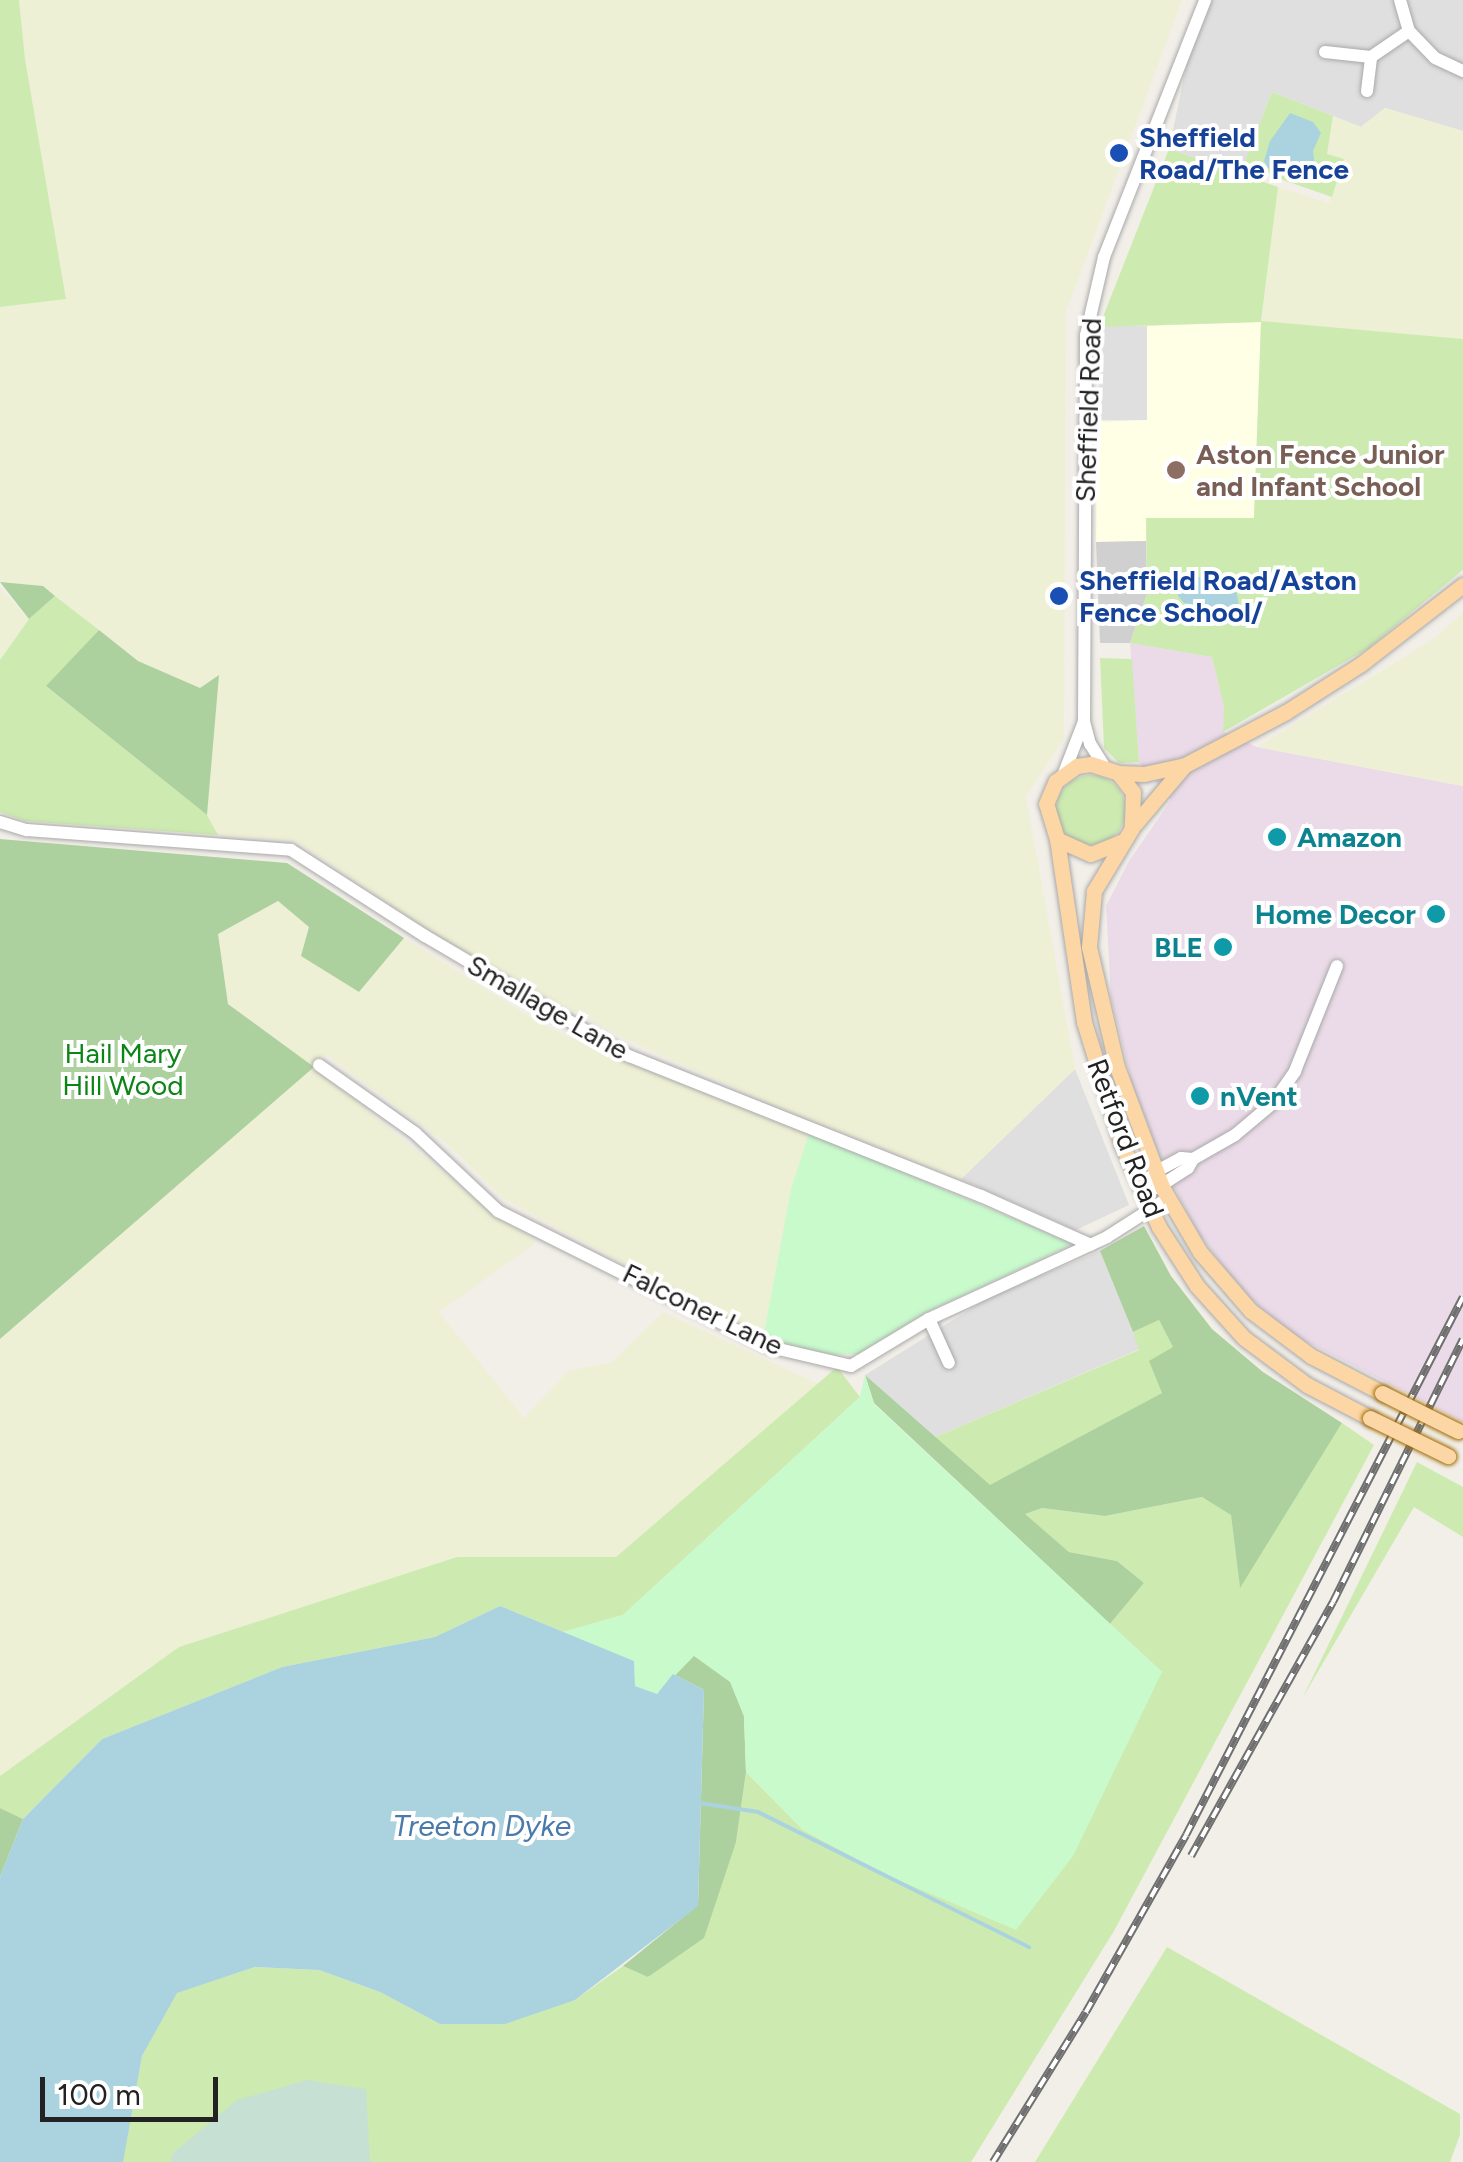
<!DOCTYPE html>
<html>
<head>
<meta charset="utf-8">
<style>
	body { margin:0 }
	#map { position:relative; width:1463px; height:2162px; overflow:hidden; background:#f2efe9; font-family:Figtree,sans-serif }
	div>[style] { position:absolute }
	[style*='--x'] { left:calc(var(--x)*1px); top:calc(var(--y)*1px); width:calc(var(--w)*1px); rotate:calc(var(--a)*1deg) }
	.residential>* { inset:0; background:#e0dfdf; transform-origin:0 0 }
	.industrial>* { inset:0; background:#ebdbe8 }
	.education>* { inset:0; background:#ffffe5 }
	.religious>* { inset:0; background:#d0d0d0 }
	.farmland>* { inset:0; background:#eef0d5 }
	.grass>* { inset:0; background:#cdebb0 }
	.round { border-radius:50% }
	.forest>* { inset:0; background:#add19e }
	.wetland>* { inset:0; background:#c6e0d4 }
	.park>* { inset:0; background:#c8facc }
	.water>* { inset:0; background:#aad3df }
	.stream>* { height:4px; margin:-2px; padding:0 2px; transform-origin:2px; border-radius:2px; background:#aad3df }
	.roads { filter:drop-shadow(0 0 2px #a9a9a9) drop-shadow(0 0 2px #a9a9a9) }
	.minor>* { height:12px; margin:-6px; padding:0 6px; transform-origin:6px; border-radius:6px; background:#fff }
	.major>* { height:15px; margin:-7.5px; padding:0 7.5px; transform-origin:7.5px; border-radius:7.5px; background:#fcd6a4 }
	.rail>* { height:8px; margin-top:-4px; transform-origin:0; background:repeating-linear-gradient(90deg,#fff 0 11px,#707070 0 22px); box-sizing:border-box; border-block:2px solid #707070 }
	.bridges { filter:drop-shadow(0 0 2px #a06b00) drop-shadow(0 0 2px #a06b00) }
	.major-bridge>* { height:15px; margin:-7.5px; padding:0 7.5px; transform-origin:7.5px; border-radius:7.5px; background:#fcd6a4 }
	.dots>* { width:28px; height:28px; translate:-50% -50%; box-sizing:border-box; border:5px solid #fff; border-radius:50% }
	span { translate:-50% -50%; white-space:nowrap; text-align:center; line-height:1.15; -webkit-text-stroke:8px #fff; paint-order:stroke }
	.transit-label { font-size:28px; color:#164399; font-weight:700 }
	.left { translate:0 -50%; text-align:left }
	.street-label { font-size:28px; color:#222 }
	.education-label { font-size:28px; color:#785e54; font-weight:700 }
	.culture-label { font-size:28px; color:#0d838f; font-weight:700 }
	.right { translate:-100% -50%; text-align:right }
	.park-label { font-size:28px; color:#0c8416 }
	.water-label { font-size:30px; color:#4a7aab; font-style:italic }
	.scale { position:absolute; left:40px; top:2077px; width:178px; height:45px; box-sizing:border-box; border:5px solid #222; border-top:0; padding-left:12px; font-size:30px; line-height:35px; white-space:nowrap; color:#222; -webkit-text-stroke:8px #fff; paint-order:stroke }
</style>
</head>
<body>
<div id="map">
	<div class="residential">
		<div style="clip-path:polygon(1200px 0,1463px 0,1463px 131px,1385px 108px,1361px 127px,1272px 92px,1240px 174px,1169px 149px)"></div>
		<div style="left:1147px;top:326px;width:94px;height:48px;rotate:90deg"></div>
		<div style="clip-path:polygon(1075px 1069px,1129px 1205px,1076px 1230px,961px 1179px)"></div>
		<div style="clip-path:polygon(1100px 1251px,1140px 1349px,933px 1438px,865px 1375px,988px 1298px)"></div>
	</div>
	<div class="industrial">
		<div style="clip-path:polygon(1130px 643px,1212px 657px,1224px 707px,1224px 732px,1257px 747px,1463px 786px,1463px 1422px,1290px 1333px,1244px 1293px,1198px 1233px,1163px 1165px,1132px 1083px,1111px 998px,1106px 906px,1129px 861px,1171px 800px,1139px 762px)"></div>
	</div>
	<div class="education">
		<div style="clip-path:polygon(1261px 322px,1254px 518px,1147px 518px,1146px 541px,1096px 542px,1097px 422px,1147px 420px,1147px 326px)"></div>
	</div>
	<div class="religious">
		<div style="clip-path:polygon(1146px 541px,1147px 594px,1130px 643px,1100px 643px,1096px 542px)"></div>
	</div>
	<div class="farmland">
		<div style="clip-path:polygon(19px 0,1182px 0,1066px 312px,1064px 738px,1026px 797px,1075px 1069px,961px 1179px,777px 1107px,625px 1039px,435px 935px,296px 841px,218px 835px,207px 815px,218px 676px,200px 688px,138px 661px,43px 586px,0 582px,0 307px,66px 298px,25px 59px)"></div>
		<div style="clip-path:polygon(1385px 108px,1463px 131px,1463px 339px,1261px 322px,1278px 187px,1329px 203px,1344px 159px,1327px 154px,1333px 116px,1361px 127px)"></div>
		<div style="clip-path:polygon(0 587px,29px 619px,0 660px)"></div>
		<div style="clip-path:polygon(1463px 612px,1463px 786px,1257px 747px,1435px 638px)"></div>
		<div style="clip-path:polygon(278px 901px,310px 927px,360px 991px,404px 938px,542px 1024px,600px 1051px,809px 1133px,791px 1189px,763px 1338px,505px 1200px,446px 1143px,325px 1054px,314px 1067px,493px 1213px,537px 1242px,439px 1312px,524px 1418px,568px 1371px,612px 1362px,663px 1312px,819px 1384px,616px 1557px,457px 1557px,179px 1647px,0 1776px,0 1339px,313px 1067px,228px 1004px,217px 934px)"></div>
	</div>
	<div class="grass">
		<div style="clip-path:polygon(0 0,19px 0,25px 59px,66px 299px,0 307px)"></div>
		<div style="clip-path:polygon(1272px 92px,1333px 116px,1327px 154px,1344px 159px,1332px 197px,1243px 166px)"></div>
		<div style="clip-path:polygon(1169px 149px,1278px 187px,1261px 321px,1463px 339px,1463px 570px,1367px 649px,1223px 732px,1224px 707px,1212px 657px,1130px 643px,1147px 594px,1146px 518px,1254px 518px,1261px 322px,1099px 327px)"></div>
		<div style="clip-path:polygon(55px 596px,99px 630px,47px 687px,207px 815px,218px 835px,25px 821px,0 812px,0 660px,29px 619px)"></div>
		<div style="clip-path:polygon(1100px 658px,1132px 659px,1139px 762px,1119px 763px,1104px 748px)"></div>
		<div class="round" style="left:1056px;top:775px;width:70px;height:70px"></div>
		<div style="clip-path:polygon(1159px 1320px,1174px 1348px,1162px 1393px,990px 1486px,933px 1438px,1139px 1350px,1133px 1332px)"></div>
		<div style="clip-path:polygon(837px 1367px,860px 1397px,623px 1615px,563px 1632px,500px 1606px,435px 1637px,282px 1667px,102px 1739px,23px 1819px,0 1808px,0 1776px,179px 1647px,457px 1557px,616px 1557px)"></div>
		<div style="clip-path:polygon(1342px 1423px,1374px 1445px,1114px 1931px,971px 2162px,122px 2162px,142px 2056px,176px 1993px,255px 1967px,319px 1970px,380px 1992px,440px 2024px,575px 2000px,623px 1966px,649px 1977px,736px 1842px,746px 1772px,803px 1830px,891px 1877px,1162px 1672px,1110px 1624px,1144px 1583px,1117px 1561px,1069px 1552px,1024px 1514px,1042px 1508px,1105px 1516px,1202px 1497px,1231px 1514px,1240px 1587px)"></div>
		<div style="clip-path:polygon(1417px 1462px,1463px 1487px,1463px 1537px,1414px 1507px,1302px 1699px)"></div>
		<div style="clip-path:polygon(1167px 1947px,1460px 2114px,1460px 2135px,1450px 2162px,1035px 2162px)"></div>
	</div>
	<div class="forest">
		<div style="clip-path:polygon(0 582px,43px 586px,55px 596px,29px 619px)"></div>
		<div style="clip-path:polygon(99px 630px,138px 661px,200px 688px,219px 675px,207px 815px,46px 686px)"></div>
		<div style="clip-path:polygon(0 839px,287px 863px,404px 938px,359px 992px,301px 956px,309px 927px,278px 901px,218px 934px,228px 1004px,314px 1067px,0 1339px)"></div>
		<div style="clip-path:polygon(1144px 1226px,1171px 1276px,1212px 1329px,1263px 1372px,1342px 1423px,1240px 1588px,1231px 1515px,1202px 1497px,1105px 1516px,1042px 1508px,1025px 1514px,1069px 1552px,1117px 1561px,1144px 1583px,1110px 1624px,874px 1403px,865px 1375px,990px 1485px,1162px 1393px,1149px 1361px,1173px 1347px,1159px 1320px,1133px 1332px,1100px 1251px)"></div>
		<div style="clip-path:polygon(694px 1655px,730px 1681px,744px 1716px,746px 1772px,736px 1842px,704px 1938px,648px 1977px,623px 1966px,698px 1905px,704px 1690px,673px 1674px)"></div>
		<div style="clip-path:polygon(0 1808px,23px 1819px,0 1877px)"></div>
	</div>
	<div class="wetland">
		<div style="clip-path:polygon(307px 2080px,366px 2089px,370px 2162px,170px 2162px,173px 2153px,237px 2100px)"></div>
	</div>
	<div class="park">
		<div style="clip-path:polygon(809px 1133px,1069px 1242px,1069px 1246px,925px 1313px,858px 1354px,827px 1355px,763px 1338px,791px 1189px)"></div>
		<div style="clip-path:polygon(865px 1375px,874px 1404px,1162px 1672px,1073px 1856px,1016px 1930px,891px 1877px,803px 1830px,746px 1772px,744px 1716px,730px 1682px,694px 1656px,657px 1694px,635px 1686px,634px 1661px,563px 1632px,623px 1615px,860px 1397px)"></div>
	</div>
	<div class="water">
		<div style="clip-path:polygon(1290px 113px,1313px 122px,1321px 133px,1313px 151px,1315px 166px,1304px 180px,1268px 168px,1264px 161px,1270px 141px)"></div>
		<div style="clip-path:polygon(1184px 575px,1235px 582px,1239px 607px,1233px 611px,1184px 603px,1178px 596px,1178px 578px)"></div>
		<div style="clip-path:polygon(500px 1606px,634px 1661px,635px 1686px,657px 1694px,673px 1674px,704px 1690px,698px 1906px,575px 2000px,505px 2024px,440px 2024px,380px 1992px,319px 1970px,255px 1967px,177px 1993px,142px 2056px,123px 2162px,0 2162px,0 1877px,23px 1819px,102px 1739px,282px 1667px,435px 1637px)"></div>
	</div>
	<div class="stream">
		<div style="--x:700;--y:1803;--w:59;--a:8.8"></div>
		<div style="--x:758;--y:1812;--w:303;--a:26.5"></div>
	</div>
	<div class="roads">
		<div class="minor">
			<div style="--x:1400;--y:0;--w:32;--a:74"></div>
			<div style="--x:1409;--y:31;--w:37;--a:46"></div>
			<div style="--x:1435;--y:58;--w:31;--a:25"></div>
			<div style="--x:1325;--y:52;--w:46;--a:6.2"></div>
			<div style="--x:1371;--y:57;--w:46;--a:-34.4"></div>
			<div style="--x:1367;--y:91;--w:34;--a:-83"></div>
			<div style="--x:1104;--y:766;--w:26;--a:-122"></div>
			<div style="--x:1090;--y:744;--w:24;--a:-105"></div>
			<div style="--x:1084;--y:721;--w:386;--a:-89.7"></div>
			<div style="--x:1086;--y:335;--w:80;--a:-77"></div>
			<div style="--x:1104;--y:257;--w:276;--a:-68.5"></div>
			<div style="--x:1064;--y:773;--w:53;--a:-68.8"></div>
			<div style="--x:0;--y:822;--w:28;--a:17"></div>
			<div style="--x:27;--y:830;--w:265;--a:4.3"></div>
			<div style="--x:291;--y:850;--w:159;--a:32.7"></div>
			<div style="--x:425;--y:936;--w:237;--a:30.5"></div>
			<div style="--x:629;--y:1056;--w:379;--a:21.7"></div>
			<div style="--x:981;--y:1196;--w:120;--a:24"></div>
			<div style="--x:319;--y:1065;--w:118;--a:35.3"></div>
			<div style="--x:415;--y:1133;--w:114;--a:43.2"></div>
			<div style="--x:498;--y:1211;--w:304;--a:26.6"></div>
			<div style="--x:770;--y:1347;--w:83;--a:13.2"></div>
			<div style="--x:851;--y:1366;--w:91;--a:-31.1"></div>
			<div style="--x:929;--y:1319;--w:196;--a:-24.7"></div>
			<div style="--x:1107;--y:1237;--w:72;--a:-32.6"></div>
			<div style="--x:1157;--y:1188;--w:37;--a:-33"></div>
			<div style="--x:1188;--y:1168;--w:10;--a:-61"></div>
			<div style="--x:1141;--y:1189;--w:22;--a:-51"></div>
			<div style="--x:1155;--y:1172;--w:30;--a:-28"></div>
			<div style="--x:1181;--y:1158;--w:12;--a:5"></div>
			<div style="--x:1193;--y:1159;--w:48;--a:-29.7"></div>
			<div style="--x:1235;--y:1135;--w:50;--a:-40.1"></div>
			<div style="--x:1273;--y:1103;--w:39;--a:-55"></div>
			<div style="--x:1295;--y:1071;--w:113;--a:-68.2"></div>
			<div style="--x:929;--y:1319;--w:48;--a:65.6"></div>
		</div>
		<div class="major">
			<div style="--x:1118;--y:773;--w:26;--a:2"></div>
			<div style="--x:1144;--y:774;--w:42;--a:-12.4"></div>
			<div style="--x:1185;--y:765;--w:114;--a:-27.7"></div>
			<div style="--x:1286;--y:712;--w:89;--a:-32.6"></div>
			<div style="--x:1361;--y:664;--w:129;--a:-37.8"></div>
			<div style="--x:1135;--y:824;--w:76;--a:-49.8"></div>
			<div style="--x:1057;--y:839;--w:185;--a:81.6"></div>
			<div style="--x:1084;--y:1022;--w:129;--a:72.8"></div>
			<div style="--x:1122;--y:1145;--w:90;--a:65.7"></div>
			<div style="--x:1159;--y:1227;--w:70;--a:57.2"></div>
			<div style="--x:1197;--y:1286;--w:70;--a:47.9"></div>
			<div style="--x:1244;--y:1338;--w:79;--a:36.7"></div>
			<div style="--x:1307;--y:1385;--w:71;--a:27.6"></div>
			<div style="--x:1123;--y:841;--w:35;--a:158"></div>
			<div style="--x:1090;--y:854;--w:36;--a:-156"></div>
			<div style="--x:1057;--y:839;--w:37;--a:-107"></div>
			<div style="--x:1046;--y:804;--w:25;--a:-67"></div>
			<div style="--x:1056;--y:781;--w:26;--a:-36"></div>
			<div style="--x:1077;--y:766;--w:14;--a:-8"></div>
			<div style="--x:1091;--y:764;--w:28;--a:18"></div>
			<div style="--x:1118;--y:773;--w:24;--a:52"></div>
			<div style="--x:1133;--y:792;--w:36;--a:92"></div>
			<div style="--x:1132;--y:828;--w:74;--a:121.1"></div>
			<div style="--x:1094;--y:891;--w:56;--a:95.1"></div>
			<div style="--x:1089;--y:947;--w:123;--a:76.9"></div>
			<div style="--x:1117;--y:1067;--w:128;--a:69.4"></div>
			<div style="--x:1162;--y:1187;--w:75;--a:59.7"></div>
			<div style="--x:1200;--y:1252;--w:78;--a:49.2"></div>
			<div style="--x:1251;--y:1311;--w:75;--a:36.9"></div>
			<div style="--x:1311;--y:1356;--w:80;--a:27.5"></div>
		</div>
	</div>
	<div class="rail">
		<div style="--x:1191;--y:1856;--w:291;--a:-60.8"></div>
		<div style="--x:1333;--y:1602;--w:293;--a:-63.7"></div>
		<div style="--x:993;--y:2162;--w:176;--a:-58.2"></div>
		<div style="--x:1086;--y:2012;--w:203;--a:-60.5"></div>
		<div style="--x:1186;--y:1835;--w:605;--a:-62.76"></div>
	</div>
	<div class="bridges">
		<div class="major-bridge">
			<div style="--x:1382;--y:1393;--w:85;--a:26.6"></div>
			<div style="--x:1370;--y:1418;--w:87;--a:26"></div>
		</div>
	</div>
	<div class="dots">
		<div style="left:1119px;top:153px;background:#1a4fb4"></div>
		<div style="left:1176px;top:470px;background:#8d6e63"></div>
		<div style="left:1059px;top:596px;background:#1a4fb4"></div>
		<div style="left:1277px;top:837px;background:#0f9aa8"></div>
		<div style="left:1436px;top:914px;background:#0f9aa8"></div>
		<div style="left:1223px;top:947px;background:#0f9aa8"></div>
		<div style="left:1200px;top:1096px;background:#0f9aa8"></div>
	</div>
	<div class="transit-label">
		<span class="left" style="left:1139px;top:153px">Sheffield<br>Road/The Fence</span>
		<span class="left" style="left:1079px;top:596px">Sheffield Road/Aston<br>Fence School/</span>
	</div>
	<div class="street-label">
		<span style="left:1088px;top:410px;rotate:-88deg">Sheffield Road</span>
		<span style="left:548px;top:1007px;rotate:30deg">Smallage Lane</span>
		<span style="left:1126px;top:1138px;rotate:69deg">Retford Road</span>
		<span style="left:703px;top:1309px;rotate:26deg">Falconer Lane</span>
	</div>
	<div class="education-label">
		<span class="left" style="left:1196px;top:470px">Aston Fence Junior<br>and Infant School</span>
	</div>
	<div class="culture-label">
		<span class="left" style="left:1297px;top:837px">Amazon</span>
		<span class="right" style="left:1416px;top:914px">Home Decor</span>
		<span class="right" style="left:1203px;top:947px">BLE</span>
		<span class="left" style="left:1220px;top:1096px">nVent</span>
	</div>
	<div class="park-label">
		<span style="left:123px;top:1069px">Hail Mary<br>Hill Wood</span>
	</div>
	<div class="water-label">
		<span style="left:482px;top:1826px">Treeton Dyke</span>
	</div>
	<div class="scale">100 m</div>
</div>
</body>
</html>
